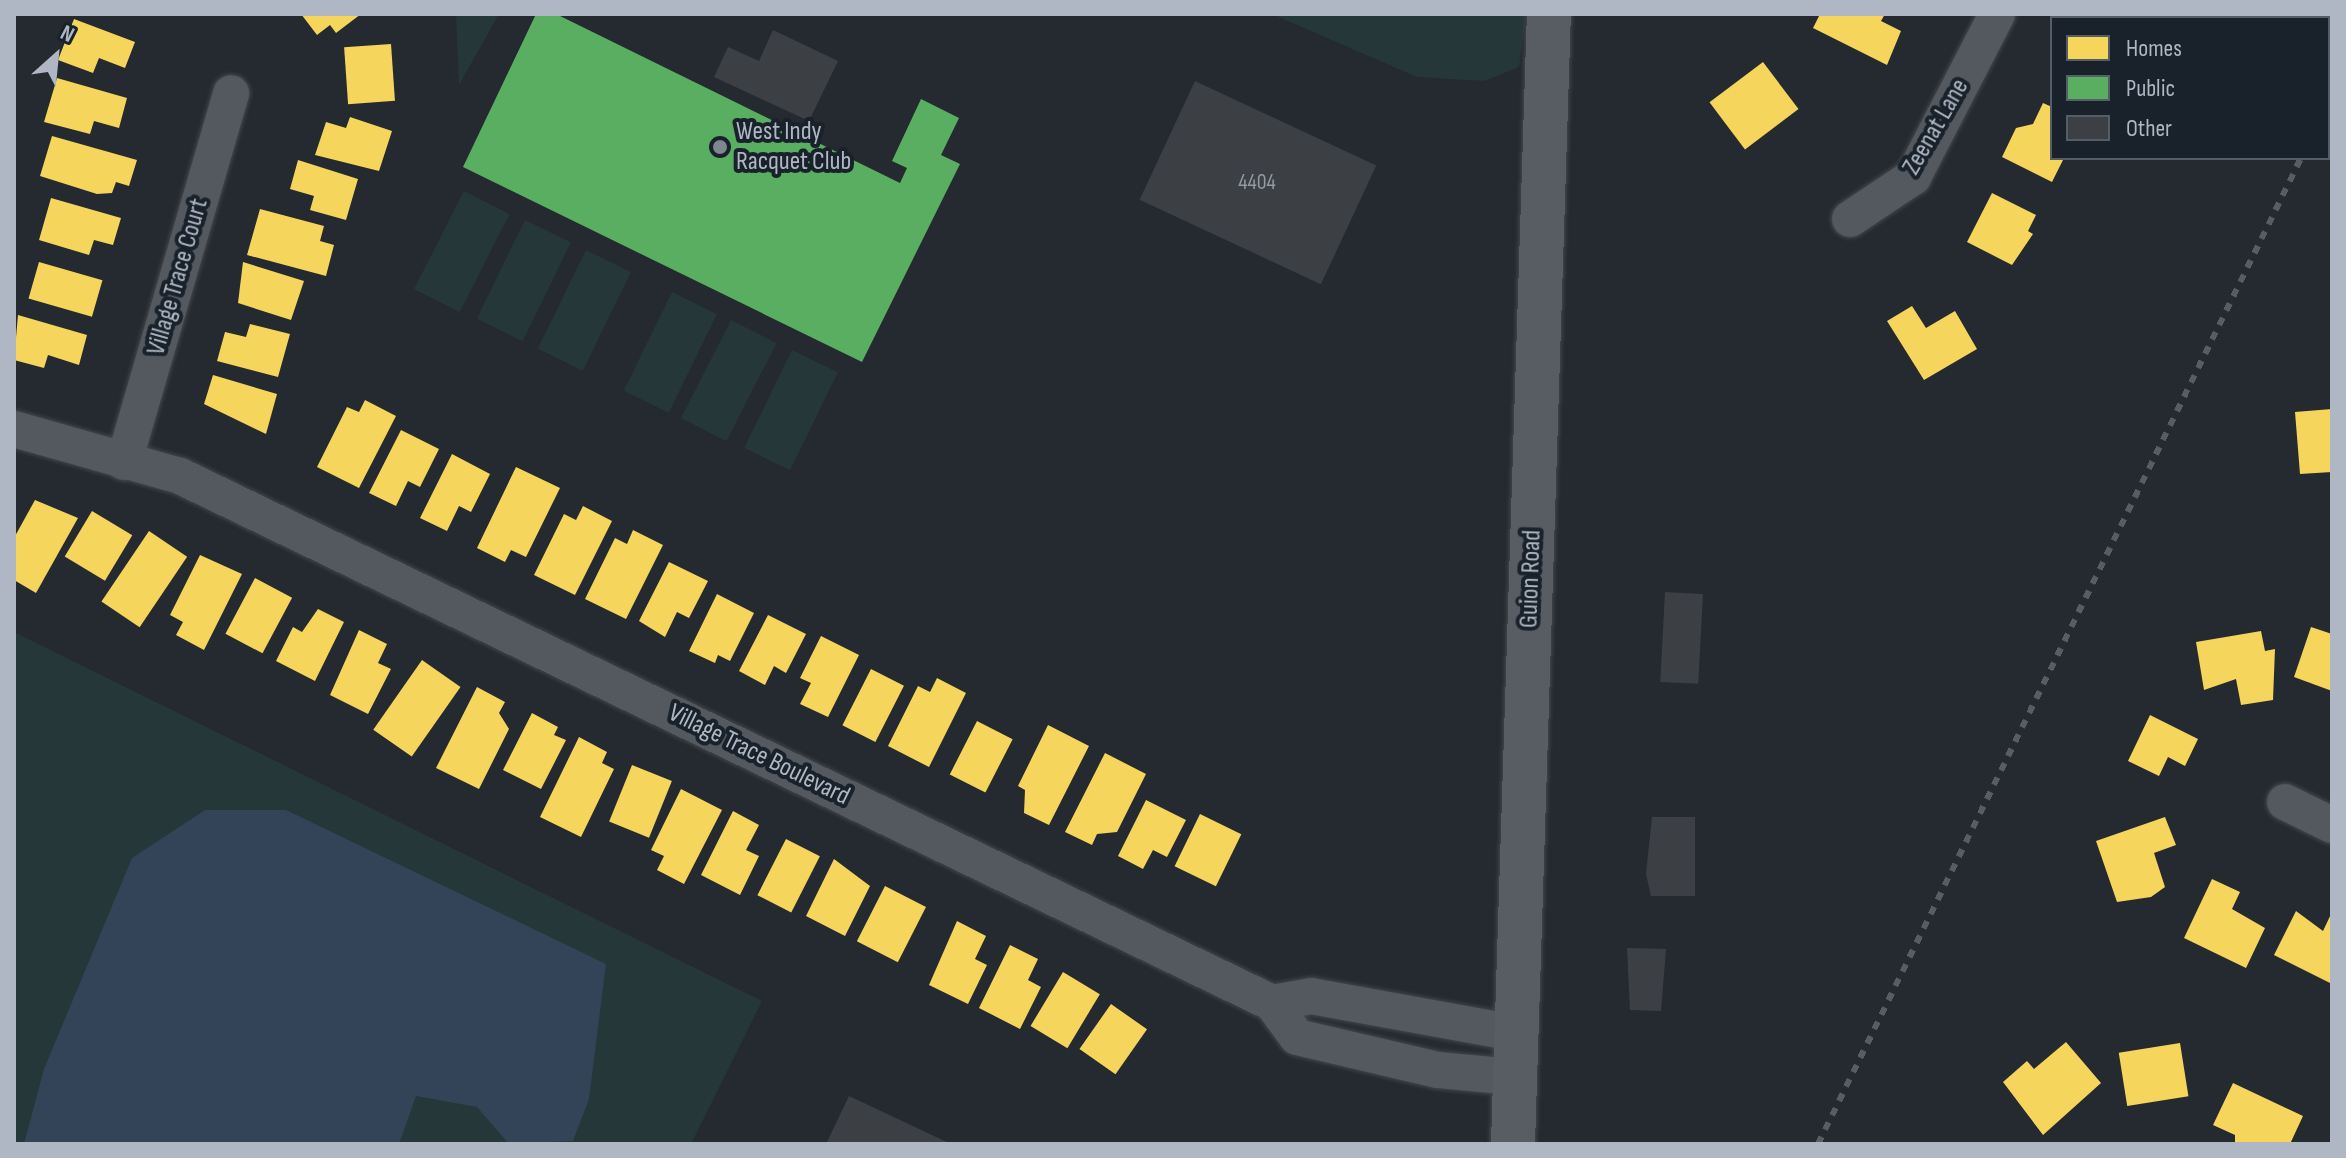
<!DOCTYPE html>
<html>
<head>
<meta charset="utf-8">
<style>
	body { margin:0 }
	#map { position:relative; width:2346px; height:1158px; overflow:hidden; background:#252a30; font-family:"Sofia Sans Condensed",sans-serif }
	div>[style] { position:absolute }
	[style*='--x'] { left:calc(var(--x)*1px); top:calc(var(--y)*1px); width:calc(var(--w)*1px); rotate:calc(var(--a)*1deg) }
	.green>* { inset:0; background:#253738; transform-origin:0 0 }
	.water>* { inset:0; background:#334358 }
	.homes>* { inset:0; background:#f6d55c; transform-origin:0 0 }
	.public>* { inset:0; background:#5aae61 }
	.building>* { inset:0; background:#3c4045; transform-origin:0 0 }
	.roads { filter:drop-shadow(0 0 2px #42464b) drop-shadow(0 0 2px #42464b) }
	.street>* { height:36px; margin:-18px; padding:0 18px; transform-origin:18px; border-radius:18px; background:#54585f }
	.secondary>* { height:44px; margin:-22px; padding:0 22px; transform-origin:22px; border-radius:22px; background:#585d64 }
	.rail>* { height:6px; margin-top:-3px; transform-origin:0; background:repeating-linear-gradient(90deg,#585d62 0 8px,transparent 0 16px) }
	.dots>* { width:22px; height:22px; translate:-50% -50%; box-sizing:border-box; border:4px solid #19212a; border-radius:50% }
	span { translate:-50% -50%; white-space:nowrap; text-align:center; line-height:1.15; -webkit-text-stroke:8px #19212a; paint-order:stroke }
	.number-label { font-size:22px; color:#9299a4 }
	.number-label span { -webkit-text-stroke-width:0 }
	.street-label { font-size:26px; color:#aeb7c3 }
	.poi-label { font-size:26px; color:#aeb7c3 }
	.left { translate:0 -50%; text-align:left }
	.frame { position:absolute; inset:0; border:16px solid #aeb7c3; pointer-events:none }
	.legend { position:absolute; left:2050px; top:16px; width:280px; height:144px; box-sizing:border-box; background:#19212a; border:2px solid #555d67; margin:0; padding:10px 14px; list-style:none; font-size:24px; color:#aeb7c3 }
	.legend li { display:flex; align-items:center; gap:16px; height:40px }
	.legend b { width:40px; border:2px solid #555d67 }
	.north { position:absolute; left:16px; top:16px; width:80px; height:80px; -webkit-text-stroke:6px #19212a; paint-order:stroke; rotate:27deg; font-size:22px; font-weight:700; line-height:32px; text-align:center; color:#aeb7c3 }
	.north::after { content:''; display:block; margin:auto; width:28px; height:36px; background:#aeb7c3; clip-path:polygon(50% 0,100% 100%,50% 72%,0 100%) }
</style>
</head>
<body>
<div id="map">
	<div class="green">
		<div style="clip-path:polygon(456px 14px,499px 14px,459px 85px)"></div>
		<div style="clip-path:polygon(1272px 14px,1526px 14px,1526px 16px,1519px 67px,1484px 81px,1417px 77px)"></div>
		<div style="left:464px;top:191px;width:51px;height:110px;rotate:27deg"></div>
		<div style="left:525px;top:220px;width:51px;height:110px;rotate:26deg"></div>
		<div style="left:586px;top:250px;width:50px;height:110px;rotate:26deg"></div>
		<div style="left:672px;top:292px;width:50px;height:110px;rotate:26deg"></div>
		<div style="left:731px;top:320px;width:51px;height:110px;rotate:27deg"></div>
		<div style="left:792px;top:350px;width:51px;height:109px;rotate:26deg"></div>
		<div style="clip-path:polygon(14px 632px,762px 1001px,691px 1144px,14px 1144px)"></div>
	</div>
	<div class="water">
		<div style="clip-path:polygon(205px 810px,286px 810px,606px 964px,589px 1099px,573px 1141px,509px 1144px,477px 1107px,416px 1096px,399px 1144px,24px 1144px,44px 1069px,132px 858px)"></div>
	</div>
	<div class="homes">
		<div style="clip-path:polygon(301px 14px,361px 14px,336px 33px,330px 25px,317px 35px)"></div>
		<div style="clip-path:polygon(1820px 14px,1885px 14px,1881px 21px,1901px 31px,1887px 65px,1813px 28px)"></div>
		<div style="clip-path:polygon(74px 19px,135px 42px,125px 68px,99px 58px,93px 73px,58px 60px)"></div>
		<div style="left:391px;top:44px;width:57px;height:47px;rotate:86deg"></div>
		<div style="left:1763px;top:62px;width:59px;height:67px;rotate:53deg"></div>
		<div style="clip-path:polygon(57px 78px,127px 98px,119px 128px,94px 121px,90px 134px,44px 122px)"></div>
		<div style="clip-path:polygon(2043px 103px,2052px 107px,2052px 158px,2064px 158px,2052px 182px,2002px 157px,2016px 128px,2033px 124px)"></div>
		<div style="clip-path:polygon(350px 117px,392px 131px,379px 171px,315px 155px,326px 122px,346px 128px)"></div>
		<div style="clip-path:polygon(52px 136px,137px 160px,129px 186px,116px 182px,112px 193px,97px 194px,40px 176px)"></div>
		<div style="clip-path:polygon(298px 160px,358px 179px,346px 220px,310px 210px,314px 196px,290px 189px)"></div>
		<div style="clip-path:polygon(1992px 193px,2036px 215px,2028px 231px,2033px 234px,2012px 265px,1967px 242px)"></div>
		<div style="clip-path:polygon(51px 198px,121px 218px,113px 245px,94px 240px,89px 255px,39px 240px)"></div>
		<div style="clip-path:polygon(260px 209px,324px 226px,320px 241px,334px 245px,326px 276px,247px 255px)"></div>
		<div style="left:39px;top:262px;width:66px;height:38px;rotate:16deg"></div>
		<div style="clip-path:polygon(243px 262px,304px 281px,291px 320px,238px 303px)"></div>
		<div style="clip-path:polygon(1912px 306px,1926px 328px,1955px 311px,1977px 349px,1924px 380px,1887px 321px)"></div>
		<div style="clip-path:polygon(18px 315px,87px 335px,79px 365px,48px 355px,44px 368px,14px 360px)"></div>
		<div style="clip-path:polygon(250px 324px,290px 334px,278px 377px,217px 361px,225px 332px,246px 337px)"></div>
		<div style="clip-path:polygon(213px 375px,277px 394px,266px 434px,204px 404px)"></div>
		<div style="clip-path:polygon(365px 400px,396px 416px,359px 488px,317px 467px,347px 407px,359px 412px)"></div>
		<div style="clip-path:polygon(2332px 409px,2332px 472px,2300px 474px,2295px 412px)"></div>
		<div style="clip-path:polygon(401px 430px,439px 449px,420px 487px,408px 481px,396px 506px,369px 493px)"></div>
		<div style="clip-path:polygon(452px 454px,490px 474px,471px 512px,459px 506px,447px 531px,420px 518px)"></div>
		<div style="clip-path:polygon(516px 467px,560px 488px,526px 557px,511px 550px,505px 562px,477px 548px)"></div>
		<div style="clip-path:polygon(35px 500px,78px 518px,36px 593px,14px 580px,14px 538px)"></div>
		<div style="clip-path:polygon(583px 506px,612px 521px,575px 595px,534px 575px,564px 514px,576px 520px)"></div>
		<div style="left:92px;top:511px;width:47px;height:53px;rotate:31deg"></div>
		<div style="clip-path:polygon(633px 530px,663px 545px,626px 619px,585px 599px,615px 538px,627px 544px)"></div>
		<div style="left:149px;top:531px;width:46px;height:85px;rotate:34deg"></div>
		<div style="clip-path:polygon(200px 555px,242px 574px,204px 650px,176px 635px,183px 622px,170px 615px)"></div>
		<div style="clip-path:polygon(669px 562px,708px 581px,689px 618px,677px 612px,665px 637px,639px 621px)"></div>
		<div style="left:255px;top:578px;width:42px;height:63px;rotate:28deg"></div>
		<div style="clip-path:polygon(717px 594px,754px 613px,730px 661px,718px 655px,715px 663px,689px 651px)"></div>
		<div style="clip-path:polygon(318px 609px,344px 622px,315px 681px,276px 661px,293px 627px,302px 632px)"></div>
		<div style="clip-path:polygon(768px 615px,806px 634px,786px 673px,774px 666px,765px 685px,739px 671px)"></div>
		<div style="clip-path:polygon(2311px 627px,2332px 634px,2332px 691px,2294px 677px)"></div>
		<div style="clip-path:polygon(359px 630px,387px 644px,378px 663px,391px 669px,368px 714px,330px 695px)"></div>
		<div style="clip-path:polygon(2261px 631px,2265px 651px,2275px 649px,2273px 700px,2241px 705px,2236px 679px,2204px 690px,2196px 642px)"></div>
		<div style="clip-path:polygon(821px 636px,859px 655px,828px 717px,800px 704px,811px 683px,800px 678px)"></div>
		<div style="left:422px;top:660px;width:47px;height:85px;rotate:35deg"></div>
		<div style="left:871px;top:669px;width:37px;height:63px;rotate:27deg"></div>
		<div style="clip-path:polygon(937px 678px,966px 693px,929px 767px,888px 746px,918px 686px,930px 692px)"></div>
		<div style="clip-path:polygon(477px 687px,505px 702px,499px 713px,509px 729px,479px 789px,436px 768px)"></div>
		<div style="clip-path:polygon(532px 713px,558px 727px,554px 735px,566px 740px,541px 789px,503px 770px)"></div>
		<div style="clip-path:polygon(2150px 715px,2198px 739px,2185px 766px,2168px 757px,2159px 776px,2128px 761px)"></div>
		<div style="left:977px;top:721px;width:40px;height:60px;rotate:27deg"></div>
		<div style="clip-path:polygon(1048px 725px,1089px 746px,1049px 825px,1024px 813px,1025px 790px,1018px 786px)"></div>
		<div style="clip-path:polygon(579px 737px,607px 752px,602px 763px,614px 769px,581px 837px,540px 817px)"></div>
		<div style="clip-path:polygon(1105px 753px,1146px 774px,1117px 832px,1097px 834px,1092px 845px,1065px 832px)"></div>
		<div style="left:632px;top:765px;width:43px;height:61px;rotate:22deg"></div>
		<div style="clip-path:polygon(681px 789px,722px 810px,684px 884px,657px 870px,664px 856px,651px 850px)"></div>
		<div style="clip-path:polygon(1146px 800px,1186px 820px,1167px 857px,1153px 850px,1143px 869px,1118px 856px)"></div>
		<div style="clip-path:polygon(733px 811px,759px 825px,746px 850px,759px 856px,740px 895px,701px 875px)"></div>
		<div style="left:1200px;top:814px;width:46px;height:58px;rotate:26deg"></div>
		<div style="clip-path:polygon(2165px 817px,2176px 845px,2154px 853px,2165px 887px,2151px 897px,2117px 902px,2096px 841px)"></div>
		<div style="left:786px;top:839px;width:38px;height:63px;rotate:27deg"></div>
		<div style="clip-path:polygon(834px 859px,870px 886px,845px 936px,806px 916px)"></div>
		<div style="clip-path:polygon(2212px 879px,2240px 892px,2232px 909px,2265px 928px,2246px 968px,2184px 938px)"></div>
		<div style="left:885px;top:886px;width:46px;height:62px;rotate:27deg"></div>
		<div style="clip-path:polygon(2296px 911px,2323px 931px,2332px 912px,2332px 984px,2274px 955px)"></div>
		<div style="clip-path:polygon(957px 921px,986px 936px,975px 959px,987px 965px,968px 1004px,929px 985px)"></div>
		<div style="clip-path:polygon(1010px 945px,1038px 959px,1028px 980px,1041px 987px,1020px 1029px,979px 1008px)"></div>
		<div style="left:1063px;top:972px;width:43px;height:63px;rotate:31deg"></div>
		<div style="left:1111px;top:1004px;width:44px;height:55px;rotate:35deg"></div>
		<div style="clip-path:polygon(2066px 1042px,2101px 1083px,2043px 1135px,2003px 1082px,2027px 1061px,2034px 1069px)"></div>
		<div style="left:2180px;top:1043px;width:54px;height:62px;rotate:81deg"></div>
		<div style="clip-path:polygon(2233px 1083px,2303px 1116px,2290px 1144px,2235px 1144px,2235px 1135px,2213px 1125px)"></div>
	</div>
	<div class="public">
		<div style="clip-path:polygon(536px 14px,556px 14px,900px 183px,907px 168px,892px 161px,921px 99px,959px 118px,941px 155px,960px 164px,862px 362px,463px 167px)"></div>
	</div>
	<div class="building">
		<div style="clip-path:polygon(773px 30px,838px 61px,809px 121px,714px 77px,728px 47px,759px 61px)"></div>
		<div style="left:1195px;top:81px;width:200px;height:131px;rotate:25deg"></div>
		<div style="left:1665px;top:592px;width:38px;height:90px;rotate:3deg"></div>
		<div style="clip-path:polygon(1652px 817px,1695px 817px,1695px 896px,1651px 896px,1646px 874px)"></div>
		<div style="clip-path:polygon(1627px 948px,1666px 949px,1661px 1011px,1630px 1010px)"></div>
		<div style="clip-path:polygon(849px 1096px,951px 1144px,826px 1144px)"></div>
	</div>
	<div class="roads">
		<div class="street">
			<div style="--x:1850;--y:219;--w:76;--a:-33.7"></div>
			<div style="--x:1913;--y:177;--w:183;--a:-62.7"></div>
			<div style="--x:14;--y:429;--w:173;--a:15.8"></div>
			<div style="--x:180;--y:476;--w:1213;--a:25.76"></div>
			<div style="--x:1272;--y:1003;--w:40;--a:-10"></div>
			<div style="--x:1311;--y:996;--w:206;--a:10.3"></div>
			<div style="--x:124;--y:462;--w:384;--a:-73.8"></div>
			<div style="--x:2285;--y:802;--w:52;--a:26.1"></div>
			<div style="--x:1272;--y:1003;--w:42;--a:53.7"></div>
			<div style="--x:1297;--y:1037;--w:145;--a:13.2"></div>
			<div style="--x:1438;--y:1070;--w:76;--a:5.3"></div>
		</div>
		<div class="secondary">
			<div style="--x:1513;--y:1144;--w:1131;--a:-88.18"></div>
		</div>
	</div>
	<div class="rail">
		<div style="--x:2328;--y:104;--w:9;--a:-63"></div>
		<div style="--x:1818;--y:1144;--w:1098;--a:-63.9"></div>
	</div>
	<div class="dots">
		<div style="left:720px;top:147px;background:#7e8690"></div>
	</div>
	<div class="number-label">
		<span style="left:1257px;top:183px">4404</span>
	</div>
	<div class="street-label">
		<span style="left:1936px;top:127px;rotate:-60deg">Zeenat Lane</span>
		<span style="left:178px;top:277px;rotate:-74deg">Village Trace Court</span>
		<span style="left:1531px;top:579px;rotate:-88deg">Guion Road</span>
		<span style="left:759px;top:755px;rotate:26deg">Village Trace Boulevard</span>
	</div>
	<div class="poi-label">
		<span class="left" style="left:736px;top:147px">West Indy<br>Racquet Club</span>
	</div>
	<div class="frame"></div>
	<ul class="legend">
	<li><b style="height:22px;background:#f6d55c"></b>Homes</li>
	<li><b style="height:22px;background:#5aae61"></b>Public</li>
	<li><b style="height:22px;background:#3c4045"></b>Other</li>
	</ul>
	<div class="north">N</div>
</div>
</body>
</html>
